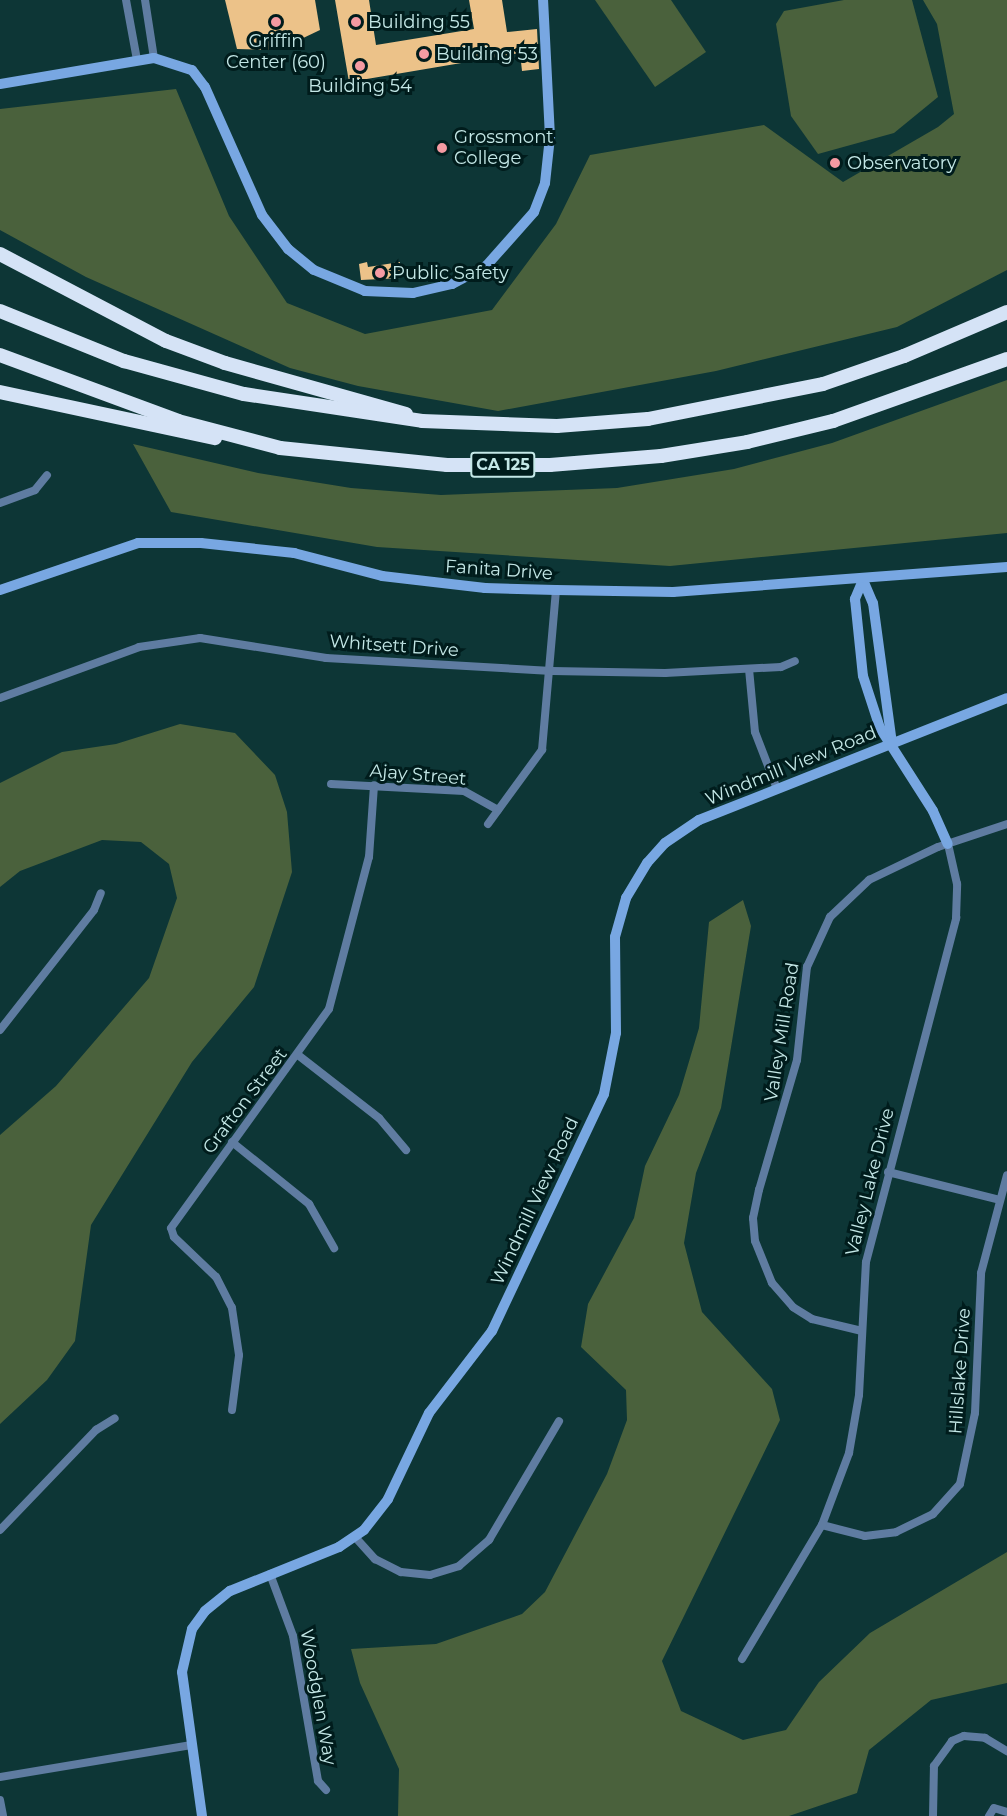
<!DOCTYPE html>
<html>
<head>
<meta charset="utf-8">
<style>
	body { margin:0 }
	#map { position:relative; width:1007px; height:1816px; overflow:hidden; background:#0d3636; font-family:Montserrat,sans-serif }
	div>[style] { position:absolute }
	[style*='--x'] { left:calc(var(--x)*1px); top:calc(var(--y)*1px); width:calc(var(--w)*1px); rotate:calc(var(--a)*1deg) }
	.green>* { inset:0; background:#4a613c }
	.building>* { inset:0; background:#ecc289 }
	.street>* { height:8px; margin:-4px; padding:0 4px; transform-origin:4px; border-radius:4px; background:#5f7ca1 }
	.secondary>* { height:10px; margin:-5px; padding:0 5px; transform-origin:5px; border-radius:5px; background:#78a7e2 }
	.highway>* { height:14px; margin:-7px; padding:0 7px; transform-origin:7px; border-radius:7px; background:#d5e3f6 }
	.dots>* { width:16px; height:16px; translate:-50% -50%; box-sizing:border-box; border:3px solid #001c1c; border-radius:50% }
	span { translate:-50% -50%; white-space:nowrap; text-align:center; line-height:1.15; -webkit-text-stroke:6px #001c1c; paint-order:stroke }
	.shield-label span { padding:2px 4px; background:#001c1c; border:2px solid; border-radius:4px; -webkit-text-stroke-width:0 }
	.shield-label { font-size:16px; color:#c4e8e7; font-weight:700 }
	.poi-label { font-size:18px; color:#c4e8e7 }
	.left { translate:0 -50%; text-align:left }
	.street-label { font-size:18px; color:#c4e8e7 }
</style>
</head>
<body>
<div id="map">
	<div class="green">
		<div style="clip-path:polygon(595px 0,671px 0,706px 52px,655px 87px)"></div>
		<div style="clip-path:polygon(844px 0,912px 0,938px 97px,894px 133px,818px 154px,791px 116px,776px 24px,784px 11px)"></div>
		<div style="clip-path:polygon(923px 0,1007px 0,1007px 270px,897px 327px,716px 371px,498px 411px,358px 386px,290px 368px,86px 277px,0 230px,0 109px,176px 89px,229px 216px,287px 303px,365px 334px,492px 310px,556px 224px,590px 155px,764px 125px,843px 182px,938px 127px,954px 114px,937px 24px)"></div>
		<div style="clip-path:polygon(1007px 380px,1007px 533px,670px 566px,377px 547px,171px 512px,133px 444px,258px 473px,351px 488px,441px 495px,617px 488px,734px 469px,832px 443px)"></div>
		<div style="clip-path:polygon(180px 724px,235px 733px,275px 775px,287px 812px,292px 872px,254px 987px,192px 1062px,91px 1225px,75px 1341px,47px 1380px,0 1424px,0 1135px,56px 1086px,149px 978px,177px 898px,169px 864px,141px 842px,102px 840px,20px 871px,0 887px,0 783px,62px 752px,116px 744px)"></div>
		<div style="clip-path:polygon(743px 900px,751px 926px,721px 1108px,696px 1173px,684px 1243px,702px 1312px,772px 1389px,780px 1420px,662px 1661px,681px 1711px,743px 1740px,786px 1730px,819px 1682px,870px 1633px,1007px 1552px,1007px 1683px,931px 1700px,869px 1750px,857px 1793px,789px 1816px,398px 1816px,399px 1769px,360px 1683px,351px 1649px,436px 1644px,522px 1614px,545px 1592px,607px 1474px,627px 1420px,626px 1390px,581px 1347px,588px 1304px,634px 1218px,645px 1166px,679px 1095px,699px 1028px,709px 922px)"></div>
	</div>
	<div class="building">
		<div style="clip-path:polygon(225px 0,315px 0,320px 30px,278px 50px,237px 49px)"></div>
		<div style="clip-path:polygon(335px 0,369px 0,376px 45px,474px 29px,469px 0,502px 0,507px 32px,537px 29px,539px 69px,522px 71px,520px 53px,349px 82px)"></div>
		<div style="clip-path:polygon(367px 262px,368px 267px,400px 262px,401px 278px,361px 280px,359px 264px)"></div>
	</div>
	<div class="street">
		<div style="--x:126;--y:0;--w:61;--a:79.6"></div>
		<div style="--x:145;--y:0;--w:59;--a:81.2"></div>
		<div style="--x:0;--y:503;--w:37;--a:-20"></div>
		<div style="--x:35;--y:490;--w:19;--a:-51"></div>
		<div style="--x:749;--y:669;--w:63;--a:84.6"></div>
		<div style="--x:755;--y:732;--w:61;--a:68.9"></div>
		<div style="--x:0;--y:698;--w:148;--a:-20.1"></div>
		<div style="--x:139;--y:647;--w:62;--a:-8.4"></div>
		<div style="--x:200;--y:638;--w:128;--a:9"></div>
		<div style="--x:326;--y:658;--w:226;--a:3.3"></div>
		<div style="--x:552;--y:671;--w:113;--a:1"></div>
		<div style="--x:665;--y:673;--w:116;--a:-3"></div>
		<div style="--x:781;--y:667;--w:15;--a:-23"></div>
		<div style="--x:331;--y:784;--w:133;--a:3"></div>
		<div style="--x:464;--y:791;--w:39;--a:29"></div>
		<div style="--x:488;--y:824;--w:92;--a:-53.9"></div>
		<div style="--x:542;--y:750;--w:161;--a:-85"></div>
		<div style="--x:0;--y:1030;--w:152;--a:-51.9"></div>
		<div style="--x:94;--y:910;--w:18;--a:-68"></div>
		<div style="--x:298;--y:1055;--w:103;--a:37.9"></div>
		<div style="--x:379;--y:1118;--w:42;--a:49.8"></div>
		<div style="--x:232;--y:1142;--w:99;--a:38.8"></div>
		<div style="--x:309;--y:1204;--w:51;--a:60.4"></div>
		<div style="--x:888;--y:1172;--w:115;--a:14"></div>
		<div style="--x:862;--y:1331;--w:51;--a:-166.5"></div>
		<div style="--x:812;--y:1319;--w:22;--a:-148"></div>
		<div style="--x:793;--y:1307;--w:32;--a:-131"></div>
		<div style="--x:772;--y:1283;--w:45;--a:-112"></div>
		<div style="--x:755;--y:1241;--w:23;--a:-95"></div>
		<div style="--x:753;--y:1218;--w:29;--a:-78"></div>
		<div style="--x:759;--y:1190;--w:135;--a:-73.7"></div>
		<div style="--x:797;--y:1060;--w:94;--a:-83.9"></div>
		<div style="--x:807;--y:967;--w:55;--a:-65.3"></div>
		<div style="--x:830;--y:917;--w:54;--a:-43.5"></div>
		<div style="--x:869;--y:880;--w:76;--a:-25.6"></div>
		<div style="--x:938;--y:847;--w:73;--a:-18.4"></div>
		<div style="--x:232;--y:1410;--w:55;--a:-82.7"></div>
		<div style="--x:239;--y:1355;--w:48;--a:-98.5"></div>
		<div style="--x:232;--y:1308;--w:35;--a:-117"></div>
		<div style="--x:216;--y:1277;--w:58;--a:-136.4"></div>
		<div style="--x:174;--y:1237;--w:9;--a:-108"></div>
		<div style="--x:171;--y:1228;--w:270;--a:-54.2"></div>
		<div style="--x:329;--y:1009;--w:157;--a:-75.3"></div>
		<div style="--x:369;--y:857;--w:72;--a:-86"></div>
		<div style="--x:822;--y:1525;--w:44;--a:14.3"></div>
		<div style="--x:865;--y:1536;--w:31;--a:-7"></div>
		<div style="--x:896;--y:1532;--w:41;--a:-25.9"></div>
		<div style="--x:933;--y:1514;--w:40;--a:-48"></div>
		<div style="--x:960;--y:1484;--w:73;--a:-78.1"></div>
		<div style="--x:975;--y:1413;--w:140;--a:-87.5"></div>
		<div style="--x:981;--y:1273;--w:101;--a:-75.1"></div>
		<div style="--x:0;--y:1530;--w:139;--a:-46.2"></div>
		<div style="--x:96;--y:1430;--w:22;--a:-32"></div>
		<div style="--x:355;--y:1537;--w:30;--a:48"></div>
		<div style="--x:375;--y:1559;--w:29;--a:27"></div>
		<div style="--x:401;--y:1572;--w:29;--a:6"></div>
		<div style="--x:430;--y:1575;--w:30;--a:-17"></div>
		<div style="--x:459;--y:1566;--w:40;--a:-41"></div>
		<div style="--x:489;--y:1540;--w:138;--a:-59.5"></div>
		<div style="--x:270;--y:1574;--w:66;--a:69.6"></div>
		<div style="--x:293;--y:1636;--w:147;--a:80.2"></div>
		<div style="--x:318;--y:1781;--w:12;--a:48"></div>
		<div style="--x:742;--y:1659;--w:156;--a:-59.2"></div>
		<div style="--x:822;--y:1525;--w:77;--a:-69.4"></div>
		<div style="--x:849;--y:1453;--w:59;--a:-80.2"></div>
		<div style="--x:859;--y:1395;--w:133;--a:-87"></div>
		<div style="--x:866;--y:1262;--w:356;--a:-75.3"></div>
		<div style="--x:956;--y:918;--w:34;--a:-88"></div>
		<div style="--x:957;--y:884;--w:41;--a:-102.7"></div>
		<div style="--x:0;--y:1777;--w:194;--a:-9.5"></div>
		<div style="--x:0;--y:1800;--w:16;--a:79"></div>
		<div style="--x:933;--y:1816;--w:50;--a:-88.9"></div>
		<div style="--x:934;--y:1766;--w:31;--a:-54"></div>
		<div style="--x:952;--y:1741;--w:13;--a:-23"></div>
		<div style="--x:964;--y:1736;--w:21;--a:5"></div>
		<div style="--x:985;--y:1738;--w:26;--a:31"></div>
		<div style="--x:989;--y:1816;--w:9;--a:-58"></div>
		<div style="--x:994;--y:1808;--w:14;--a:17"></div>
	</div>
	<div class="secondary">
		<div style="--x:0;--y:84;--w:156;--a:-9.6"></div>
		<div style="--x:154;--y:58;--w:40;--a:18"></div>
		<div style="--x:192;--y:70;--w:21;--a:53"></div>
		<div style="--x:205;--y:87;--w:140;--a:66"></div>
		<div style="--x:262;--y:215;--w:43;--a:52.6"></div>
		<div style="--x:288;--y:249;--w:33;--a:39"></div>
		<div style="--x:314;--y:270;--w:55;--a:22.4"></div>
		<div style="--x:365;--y:291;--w:48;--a:2.4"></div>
		<div style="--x:413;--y:293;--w:40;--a:-13"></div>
		<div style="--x:452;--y:284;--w:40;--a:-28"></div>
		<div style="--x:487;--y:265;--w:71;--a:-48.4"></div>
		<div style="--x:534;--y:212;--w:31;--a:-69"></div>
		<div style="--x:545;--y:183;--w:46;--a:-83.8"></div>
		<div style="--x:550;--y:137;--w:137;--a:-92.9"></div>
		<div style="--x:863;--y:580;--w:21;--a:113"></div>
		<div style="--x:855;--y:599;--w:77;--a:84.1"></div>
		<div style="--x:863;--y:676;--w:55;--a:71.9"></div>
		<div style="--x:880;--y:728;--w:98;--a:57.4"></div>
		<div style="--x:933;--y:811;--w:36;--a:66"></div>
		<div style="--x:863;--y:580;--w:25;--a:67"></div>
		<div style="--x:873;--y:603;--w:142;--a:82.3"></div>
		<div style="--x:0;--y:590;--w:146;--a:-18.8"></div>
		<div style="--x:138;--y:543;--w:63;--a:0"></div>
		<div style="--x:201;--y:543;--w:94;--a:6.1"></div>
		<div style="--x:294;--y:553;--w:91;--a:14.6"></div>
		<div style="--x:382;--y:576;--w:104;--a:6.6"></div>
		<div style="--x:485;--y:588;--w:71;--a:1.6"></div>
		<div style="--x:556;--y:590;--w:117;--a:1"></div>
		<div style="--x:673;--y:592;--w:335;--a:-4.3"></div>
		<div style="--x:202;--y:1816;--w:145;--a:-97.9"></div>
		<div style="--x:182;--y:1672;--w:44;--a:-76.9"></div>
		<div style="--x:192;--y:1629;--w:22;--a:-54"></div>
		<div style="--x:205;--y:1611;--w:32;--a:-39"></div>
		<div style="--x:230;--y:1591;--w:118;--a:-22"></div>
		<div style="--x:339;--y:1547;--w:30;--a:-34"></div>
		<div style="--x:364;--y:1530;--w:39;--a:-52"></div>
		<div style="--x:388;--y:1499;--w:95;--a:-64.5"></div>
		<div style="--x:429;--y:1413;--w:103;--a:-52.5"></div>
		<div style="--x:492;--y:1331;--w:262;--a:-64.7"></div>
		<div style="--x:604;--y:1094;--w:62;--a:-78.9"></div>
		<div style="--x:616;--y:1033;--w:96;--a:-90.6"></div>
		<div style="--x:615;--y:937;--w:41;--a:-74.2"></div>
		<div style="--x:626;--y:898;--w:41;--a:-59"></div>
		<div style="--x:647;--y:863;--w:27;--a:-48"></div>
		<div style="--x:665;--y:843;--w:41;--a:-34.1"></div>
		<div style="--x:699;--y:820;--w:331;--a:-21.6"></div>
	</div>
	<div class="highway">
		<div style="--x:0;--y:254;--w:187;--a:27.7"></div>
		<div style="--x:166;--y:341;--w:63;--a:20.4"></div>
		<div style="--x:225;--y:363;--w:188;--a:15.7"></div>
		<div style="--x:0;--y:311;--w:134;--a:22"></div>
		<div style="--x:124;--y:361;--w:124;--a:15.4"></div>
		<div style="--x:244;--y:394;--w:180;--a:8.6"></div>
		<div style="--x:422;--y:421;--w:135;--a:2.1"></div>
		<div style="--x:557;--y:426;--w:91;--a:-4.4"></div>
		<div style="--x:648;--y:419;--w:178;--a:-11.3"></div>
		<div style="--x:823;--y:384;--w:86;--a:-19.1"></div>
		<div style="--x:904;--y:356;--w:112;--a:-23.1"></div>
		<div style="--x:0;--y:355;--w:190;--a:20.3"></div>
		<div style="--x:178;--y:421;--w:106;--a:14.8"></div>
		<div style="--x:280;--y:448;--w:168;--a:5.8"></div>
		<div style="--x:447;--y:465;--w:103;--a:0"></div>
		<div style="--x:550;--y:465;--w:111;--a:-4.6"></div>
		<div style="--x:661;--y:456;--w:87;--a:-9.2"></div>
		<div style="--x:747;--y:442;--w:89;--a:-13.7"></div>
		<div style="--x:833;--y:421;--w:185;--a:-19.6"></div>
		<div style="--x:0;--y:392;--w:220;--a:12.1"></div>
	</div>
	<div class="dots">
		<div style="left:276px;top:22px;background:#f49aa2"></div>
		<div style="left:356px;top:22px;background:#f49aa2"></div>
		<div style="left:424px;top:54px;background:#f49aa2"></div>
		<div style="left:360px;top:66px;background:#f49aa2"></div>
		<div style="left:442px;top:148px;background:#f49aa2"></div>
		<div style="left:835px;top:163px;background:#f49aa2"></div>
		<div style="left:380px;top:273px;background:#f49aa2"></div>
	</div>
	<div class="shield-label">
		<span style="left:503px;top:465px">CA 125</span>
	</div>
	<div class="poi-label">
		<span class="left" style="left:368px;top:22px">Building 55</span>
		<span style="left:276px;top:52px">Griffin<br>Center (60)</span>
		<span class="left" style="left:436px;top:54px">Building 53</span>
		<span style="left:360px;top:86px">Building 54</span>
		<span class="left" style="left:454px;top:148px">Grossmont<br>College</span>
		<span class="left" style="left:847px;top:163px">Observatory</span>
		<span class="left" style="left:392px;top:273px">Public Safety</span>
	</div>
	<div class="street-label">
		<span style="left:499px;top:570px;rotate:4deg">Fanita Drive</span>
		<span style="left:394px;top:646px;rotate:4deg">Whitsett Drive</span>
		<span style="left:791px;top:766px;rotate:-22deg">Windmill View Road</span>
		<span style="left:418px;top:775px;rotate:5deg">Ajay Street</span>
		<span style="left:782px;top:1032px;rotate:-81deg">Valley Mill Road</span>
		<span style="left:245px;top:1101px;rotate:-53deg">Grafton Street</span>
		<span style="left:870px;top:1182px;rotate:-76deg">Valley Lake Drive</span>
		<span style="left:535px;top:1201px;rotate:-65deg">Windmill View Road</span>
		<span style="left:960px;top:1371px;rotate:-86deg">Hillslake Drive</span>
		<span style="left:318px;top:1697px;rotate:80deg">Woodglen Way</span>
	</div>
</div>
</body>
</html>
